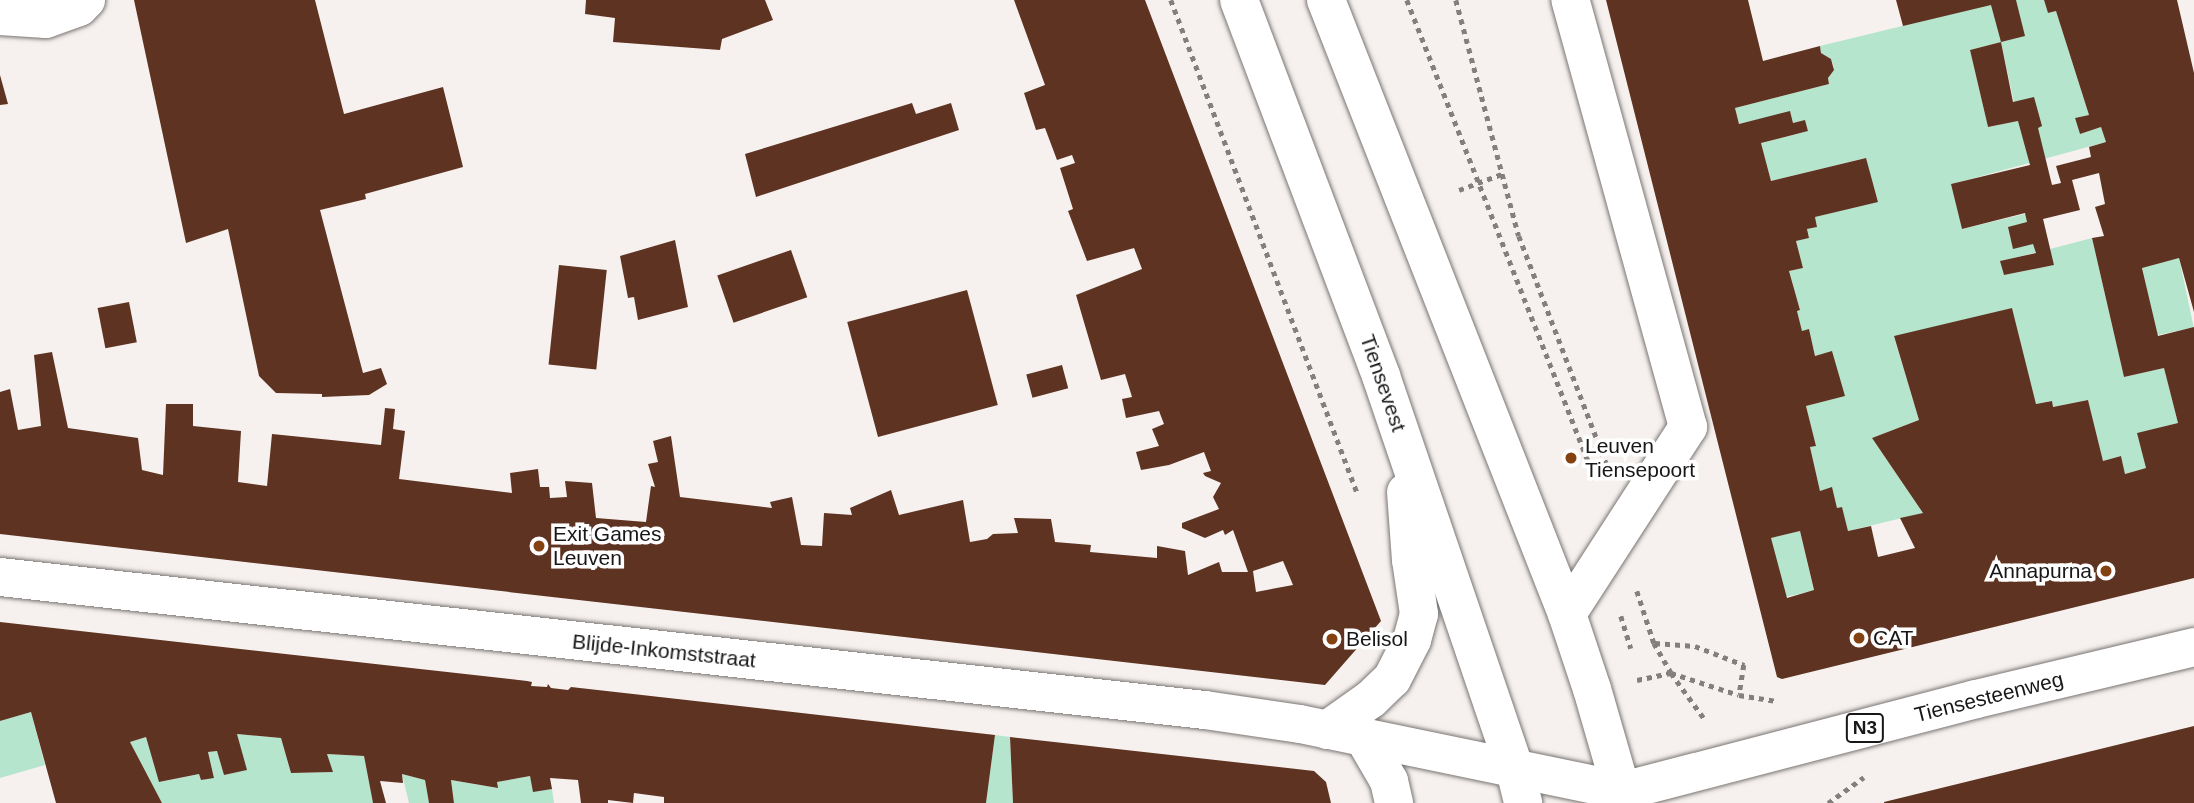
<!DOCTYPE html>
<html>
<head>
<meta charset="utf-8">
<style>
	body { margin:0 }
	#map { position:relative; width:2194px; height:803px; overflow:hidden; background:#f6f1ee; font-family:Arial,sans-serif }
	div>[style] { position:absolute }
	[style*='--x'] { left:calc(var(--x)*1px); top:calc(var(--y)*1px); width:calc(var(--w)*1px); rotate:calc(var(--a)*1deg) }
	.green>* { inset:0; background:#b5e5cd; transform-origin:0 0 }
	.building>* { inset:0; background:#5e3321; transform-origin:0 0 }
	.path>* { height:4.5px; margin-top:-2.25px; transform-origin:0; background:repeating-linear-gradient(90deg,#827f7e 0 5px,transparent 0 10px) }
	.roads { filter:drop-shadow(0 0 2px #7a7573) drop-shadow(0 0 2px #7a7573) }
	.street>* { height:38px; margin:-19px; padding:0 19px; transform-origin:19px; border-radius:19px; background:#fff }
	.secondary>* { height:38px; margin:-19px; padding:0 19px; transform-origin:19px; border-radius:19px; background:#fff }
	.primary>* { height:38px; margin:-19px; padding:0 19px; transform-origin:19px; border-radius:19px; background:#fff }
	.dots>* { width:19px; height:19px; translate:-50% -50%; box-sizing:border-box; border:4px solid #fff; border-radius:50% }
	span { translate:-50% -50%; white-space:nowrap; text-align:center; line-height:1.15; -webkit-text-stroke:7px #fff; paint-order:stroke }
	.shield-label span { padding:2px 5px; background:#fff; border:2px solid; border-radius:5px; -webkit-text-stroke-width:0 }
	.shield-label { font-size:19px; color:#181616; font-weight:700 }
	.street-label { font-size:21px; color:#181616 }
	.poi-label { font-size:21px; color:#181616 }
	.left { translate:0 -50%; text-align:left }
	.right { translate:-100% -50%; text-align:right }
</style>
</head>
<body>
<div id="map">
	<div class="green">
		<div style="clip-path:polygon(evenodd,2009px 0,2044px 0,2048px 13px,2056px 11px,2089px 115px,2075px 118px,2080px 134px,2101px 127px,2106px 142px,1952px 184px,1962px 229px,2041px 210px,2050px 249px,2092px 238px,2124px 377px,2164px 368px,2178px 423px,2138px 433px,2146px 468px,2125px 474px,2121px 456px,2103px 461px,2088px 400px,2053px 407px,2051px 401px,2036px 404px,2012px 308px,1894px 337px,1919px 420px,1872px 438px,1923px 513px,1848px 531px,1842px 507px,1837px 508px,1832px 488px,1820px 491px,1810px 447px,1816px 446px,1806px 406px,1844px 396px,1832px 352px,1815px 356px,1809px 330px,1802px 331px,1797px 311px,1800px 310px,1789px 271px,1803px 268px,1796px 241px,1809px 238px,1807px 229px,1817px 227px,1815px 217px,1878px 201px,1865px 158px,1771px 181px,1761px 143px,1808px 131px,1805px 121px,1793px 123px,1790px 112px,1739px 124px,1735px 108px,1829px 84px,1828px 78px,1834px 67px,1831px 59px,1821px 53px,1820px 46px,2009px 0,2001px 42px,2018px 121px,1988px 127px,1970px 50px,2001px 42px,2009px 0,2050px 249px,2054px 265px,2004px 275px,2001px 261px,2050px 249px)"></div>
		<div style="left:2179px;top:258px;width:71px;height:38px;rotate:78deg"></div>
		<div style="left:1800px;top:531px;width:61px;height:30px;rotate:77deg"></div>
		<div style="clip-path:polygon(31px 712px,45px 765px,0 778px,0 721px)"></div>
		<div style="clip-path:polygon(237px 734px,281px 738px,291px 773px,332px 772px,327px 754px,364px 756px,373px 803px,162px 803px,130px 742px,146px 737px,160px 782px,199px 774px,201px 780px,214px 777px,208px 752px,217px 751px,224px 775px,246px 770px)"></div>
		<div style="clip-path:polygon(995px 735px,1010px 737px,1013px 803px,961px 803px,986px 802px)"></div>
		<div style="clip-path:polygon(402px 774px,425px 780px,429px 803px,409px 803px)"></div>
		<div style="clip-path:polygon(530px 776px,534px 791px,552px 789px,554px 803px,454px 803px,451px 780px,497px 788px,497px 782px)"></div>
	</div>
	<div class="building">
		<div style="clip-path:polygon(134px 0,315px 0,344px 114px,443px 87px,463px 167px,365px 194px,366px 199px,320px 210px,363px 373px,381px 368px,387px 384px,369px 395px,322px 397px,322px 394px,276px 393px,259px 376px,228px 229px,186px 243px)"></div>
		<div style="clip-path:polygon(586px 0,765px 0,773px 20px,722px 39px,720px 50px,613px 42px,615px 18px,585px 14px)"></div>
		<div style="clip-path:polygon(evenodd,1014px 0,1145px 0,1381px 621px,1325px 685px,0 534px,0 392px,10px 389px,18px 430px,41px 426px,34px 355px,52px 352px,68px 428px,138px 438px,142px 470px,163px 475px,166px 404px,193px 404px,193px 426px,241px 431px,238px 482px,267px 486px,272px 434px,381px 445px,385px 408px,395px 409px,393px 429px,405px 431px,399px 479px,512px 493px,510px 473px,538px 469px,540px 487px,549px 487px,550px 498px,567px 497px,565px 481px,592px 483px,596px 518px,646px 522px,651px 486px,655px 487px,648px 464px,658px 462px,653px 441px,671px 436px,680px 497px,772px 508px,770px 502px,792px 497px,801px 545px,822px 546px,824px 513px,852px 515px,850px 508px,891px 490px,899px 515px,963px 500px,970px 542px,987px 539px,993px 534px,1018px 533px,1014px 518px,1051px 519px,1055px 542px,1091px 545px,1090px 552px,1157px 558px,1157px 546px,1185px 551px,1188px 575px,1219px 562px,1222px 572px,1248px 572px,1233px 530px,1225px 535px,1223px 530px,1205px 538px,1182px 528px,1182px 523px,1219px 509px,1213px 497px,1221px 483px,1205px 476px,1203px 473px,1211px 471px,1204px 452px,1169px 465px,1141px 470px,1136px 452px,1159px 446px,1152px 429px,1164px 424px,1159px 411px,1126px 418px,1122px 399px,1132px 397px,1125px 374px,1101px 380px,1076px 295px,1142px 269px,1134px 248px,1087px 261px,1068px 211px,1073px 209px,1060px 168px,1075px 163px,1072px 155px,1057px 160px,1045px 128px,1036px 130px,1024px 93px,1045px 85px,1014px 0,1283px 561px,1293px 585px,1256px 592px,1253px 571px,1283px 561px)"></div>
		<div style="clip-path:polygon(evenodd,1606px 0,1748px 0,1763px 61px,1820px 46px,1821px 53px,1831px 59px,1834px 70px,1828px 78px,1829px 84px,1735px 108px,1739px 124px,1790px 111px,1793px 123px,1805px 120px,1808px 131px,1761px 143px,1771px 181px,1866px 158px,1878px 202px,1815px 217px,1817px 227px,1807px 229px,1809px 238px,1796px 241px,1803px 268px,1789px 271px,1800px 310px,1797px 311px,1802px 331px,1809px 329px,1815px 356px,1832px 351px,1845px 396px,1806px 406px,1816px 446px,1810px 447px,1820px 491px,1832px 487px,1837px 508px,1842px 507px,1848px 531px,1871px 526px,1878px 557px,1915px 548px,1900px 518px,1923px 513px,1872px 438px,1919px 420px,1894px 336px,2012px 308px,2036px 404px,2052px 401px,2053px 407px,2088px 400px,2103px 461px,2121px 456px,2125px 474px,2146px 468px,2137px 433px,2178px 423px,2164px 368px,2124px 377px,2092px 238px,2104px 236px,2095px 207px,2105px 204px,2099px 173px,2072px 180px,2080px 210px,2043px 219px,2054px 265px,2004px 275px,2000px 261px,2036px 253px,2033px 244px,2013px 249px,2008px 227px,2027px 222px,2025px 213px,1962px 229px,1951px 184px,2030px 165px,2018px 121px,1988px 127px,1970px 50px,2001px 42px,2013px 102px,2034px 97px,2042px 126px,2038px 128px,2052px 185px,2061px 183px,2056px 166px,2091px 157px,2089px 147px,2106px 142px,2101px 127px,2080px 134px,2075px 118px,2089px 115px,2056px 11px,2048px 13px,2044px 0,2177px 0,2194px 73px,2194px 312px,2179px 258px,2142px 268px,2158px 336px,2194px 327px,2194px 578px,1782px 679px,1777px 677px,1606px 0,1800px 531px,1814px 590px,1787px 598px,1771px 538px,1800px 531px)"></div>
		<div style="clip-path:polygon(1896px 0,2016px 0,2025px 36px,2001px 42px,1991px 5px,1903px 26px)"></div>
		<div style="clip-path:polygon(0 75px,8px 104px,0 105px)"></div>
		<div style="clip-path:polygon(912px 103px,916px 114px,951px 103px,959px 130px,756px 197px,745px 154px)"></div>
		<div style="clip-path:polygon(675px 240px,688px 307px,638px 320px,634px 297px,628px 298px,620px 256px)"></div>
		<div style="left:791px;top:250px;width:50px;height:78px;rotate:71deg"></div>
		<div style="left:559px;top:265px;width:48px;height:100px;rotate:6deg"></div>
		<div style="left:967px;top:290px;width:119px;height:124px;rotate:75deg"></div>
		<div style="left:129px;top:302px;width:41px;height:32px;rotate:79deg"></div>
		<div style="left:1062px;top:365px;width:24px;height:37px;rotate:75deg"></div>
		<div style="clip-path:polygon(0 622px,527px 681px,532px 682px,531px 686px,547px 687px,548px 684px,551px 688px,568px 690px,571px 687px,995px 735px,986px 803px,664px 803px,664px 797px,634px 793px,633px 803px,608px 800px,608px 803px,581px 803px,578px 780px,550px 778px,552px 789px,533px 792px,530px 776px,497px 782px,498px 788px,451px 780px,454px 803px,429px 803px,425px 780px,402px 774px,403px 783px,380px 781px,386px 803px,373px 803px,364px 756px,327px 754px,333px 772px,291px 773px,281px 738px,237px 734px,247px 770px,224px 775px,217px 751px,208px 752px,214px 778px,201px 780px,199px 774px,159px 782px,146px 737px,130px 742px,162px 803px,56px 803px,31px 712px,0 721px)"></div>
		<div style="clip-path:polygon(2194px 726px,2194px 803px,1884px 803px,1884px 802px)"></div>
		<div style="clip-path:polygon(1010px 737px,1314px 771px,1326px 782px,1331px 803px,1013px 803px)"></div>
	</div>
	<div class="path">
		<div style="--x:1171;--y:0;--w:529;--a:69.3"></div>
		<div style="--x:1407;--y:0;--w:517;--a:68.55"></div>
		<div style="--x:1456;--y:0;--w:244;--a:75.1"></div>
		<div style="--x:1519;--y:236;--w:248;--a:69"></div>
		<div style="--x:1459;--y:190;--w:46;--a:-20.4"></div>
		<div style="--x:1637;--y:591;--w:55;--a:71.9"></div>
		<div style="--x:1654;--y:643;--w:34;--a:60"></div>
		<div style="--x:1671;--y:673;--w:59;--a:53.9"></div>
		<div style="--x:1621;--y:616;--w:34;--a:73"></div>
		<div style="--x:1655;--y:643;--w:40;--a:4.3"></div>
		<div style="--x:1695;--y:646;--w:53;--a:21.2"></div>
		<div style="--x:1744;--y:665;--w:30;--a:99"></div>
		<div style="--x:1637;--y:680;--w:35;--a:-12"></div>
		<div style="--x:1671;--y:673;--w:71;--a:17.9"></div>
		<div style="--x:1739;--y:695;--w:38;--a:9"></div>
		<div style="--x:1828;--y:803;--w:44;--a:-35.8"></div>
	</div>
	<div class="roads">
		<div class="street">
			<div style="--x:0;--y:16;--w:46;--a:3.7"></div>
			<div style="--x:46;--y:19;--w:35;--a:-20"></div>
			<div style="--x:79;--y:7;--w:10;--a:-45"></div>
			<div style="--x:1567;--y:614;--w:223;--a:-57.1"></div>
			<div style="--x:1688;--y:427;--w:443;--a:-105.4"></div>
			<div style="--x:1364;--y:738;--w:50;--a:59.8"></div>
			<div style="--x:1389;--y:781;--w:23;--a:77"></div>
		</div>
		<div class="secondary">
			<div style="--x:1239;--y:0;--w:402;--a:69.3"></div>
			<div style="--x:1381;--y:376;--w:416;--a:71.2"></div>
			<div style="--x:1515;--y:770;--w:34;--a:76"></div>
			<div style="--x:1326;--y:0;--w:660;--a:68.57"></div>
			<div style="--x:1567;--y:614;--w:79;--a:71.6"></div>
			<div style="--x:1592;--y:689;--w:119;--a:73.9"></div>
			<div style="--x:0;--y:577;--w:1212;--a:6.3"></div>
			<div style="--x:1205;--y:710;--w:96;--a:8.4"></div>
			<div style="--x:1300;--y:724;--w:330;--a:11.7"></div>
			<div style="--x:1327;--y:730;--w:54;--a:-35.2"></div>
			<div style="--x:1371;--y:699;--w:29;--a:-44"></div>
			<div style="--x:1392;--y:679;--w:44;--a:-62.9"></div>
			<div style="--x:1412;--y:640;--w:27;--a:-75"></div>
			<div style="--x:1419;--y:614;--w:55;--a:-98.4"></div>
			<div style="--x:1411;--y:560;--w:68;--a:-94.2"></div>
		</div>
		<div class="primary">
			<div style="--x:1623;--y:791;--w:365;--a:-14.6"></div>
			<div style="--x:1976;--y:699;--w:224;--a:-13.4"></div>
		</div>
	</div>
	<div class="dots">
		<div style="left:1571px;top:458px;background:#844112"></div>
		<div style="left:539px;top:546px;background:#844112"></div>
		<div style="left:2106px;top:571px;background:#844112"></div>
		<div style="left:1859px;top:638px;background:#844112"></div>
		<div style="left:1332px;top:639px;background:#844112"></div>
	</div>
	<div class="shield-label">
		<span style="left:1865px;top:728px">N3</span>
	</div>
	<div class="street-label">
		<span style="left:1383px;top:383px;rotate:71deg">Tiensevest</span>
		<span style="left:664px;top:651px;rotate:6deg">Blijde-Inkomststraat</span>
		<span style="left:1989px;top:697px;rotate:-14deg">Tiensesteenweg</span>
	</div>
	<div class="poi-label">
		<span class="left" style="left:1585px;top:458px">Leuven<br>Tiensepoort</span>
		<span class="left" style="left:553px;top:546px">Exit Games<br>Leuven</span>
		<span class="right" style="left:2092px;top:571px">Annapurna</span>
		<span class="left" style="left:1873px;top:638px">CAT</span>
		<span class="left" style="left:1346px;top:639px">Belisol</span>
	</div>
</div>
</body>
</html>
